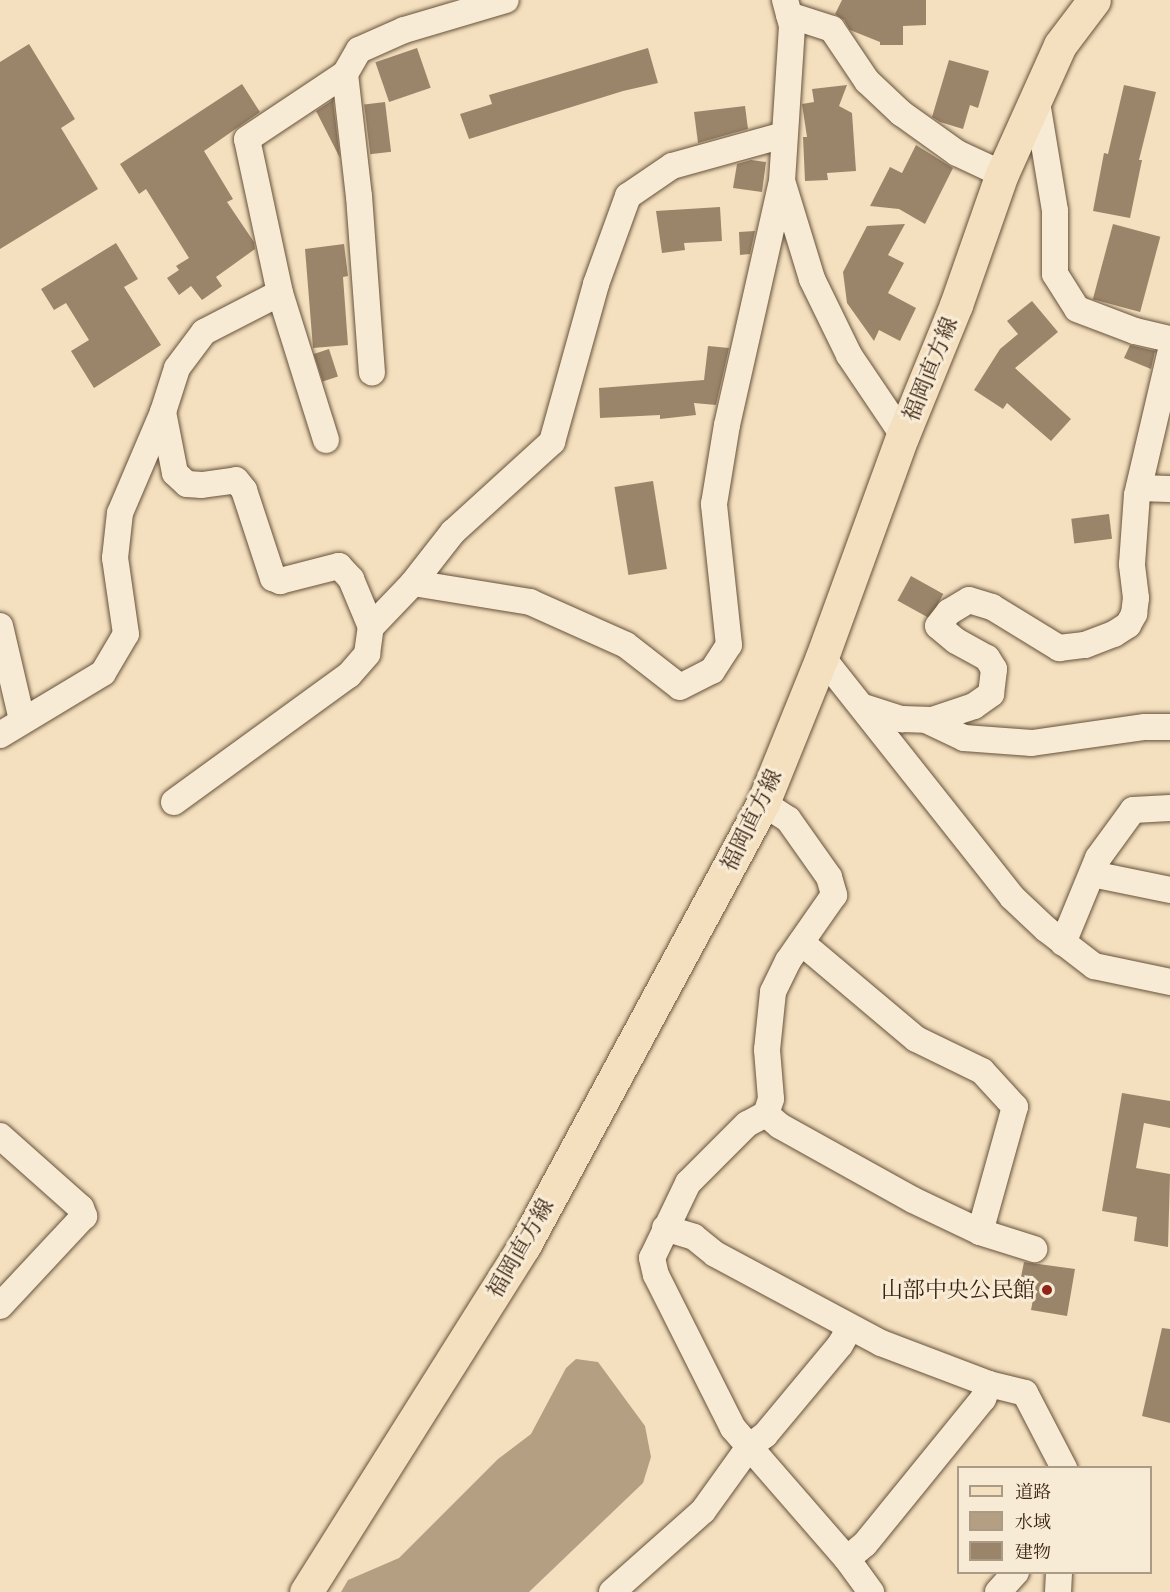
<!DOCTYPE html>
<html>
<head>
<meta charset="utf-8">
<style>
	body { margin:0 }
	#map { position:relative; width:1170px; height:1592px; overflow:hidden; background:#f4e0be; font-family:"Gentium Book Plus","Noto Serif JP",serif }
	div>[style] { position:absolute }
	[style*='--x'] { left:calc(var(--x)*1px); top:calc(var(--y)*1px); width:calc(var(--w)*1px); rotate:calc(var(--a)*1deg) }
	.water>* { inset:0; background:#b49f83 }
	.building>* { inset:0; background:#9a856a; transform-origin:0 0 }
	.roads { filter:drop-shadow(0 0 2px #67523c) drop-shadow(0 0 2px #67523c) }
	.street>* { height:26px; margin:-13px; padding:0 13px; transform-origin:13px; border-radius:13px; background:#f8ebd5 }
	.primary>* { height:33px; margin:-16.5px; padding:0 16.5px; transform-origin:16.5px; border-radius:16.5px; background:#f4e0be }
	.dots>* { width:16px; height:16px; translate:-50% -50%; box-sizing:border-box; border:3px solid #f8ebd5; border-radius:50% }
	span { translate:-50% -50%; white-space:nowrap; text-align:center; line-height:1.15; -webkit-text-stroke:6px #f8ebd5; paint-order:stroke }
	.street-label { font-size:22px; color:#382210 }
	.poi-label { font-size:22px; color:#382210 }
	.right { translate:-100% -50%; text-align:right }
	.legend { position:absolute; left:957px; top:1466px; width:195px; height:108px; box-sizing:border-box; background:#f8ebd5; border:2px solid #ab9b86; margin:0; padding:8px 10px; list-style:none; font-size:18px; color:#382210 }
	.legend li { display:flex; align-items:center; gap:12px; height:30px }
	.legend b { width:30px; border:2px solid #ab9b86 }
</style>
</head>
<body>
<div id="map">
	<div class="water">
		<div style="clip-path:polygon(576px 1359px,598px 1362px,645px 1426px,651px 1457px,643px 1483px,529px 1592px,341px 1592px,348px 1580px,399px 1558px,498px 1459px,531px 1434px,566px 1368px)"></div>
	</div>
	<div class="building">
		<div style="clip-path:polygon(842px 0,926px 0,926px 25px,903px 26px,903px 45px,880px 45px,880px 42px,850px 30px,844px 20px,835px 14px)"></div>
		<div style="clip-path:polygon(29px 44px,75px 119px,61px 128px,98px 189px,0 249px,0 62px)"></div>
		<div style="left:417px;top:48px;width:42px;height:44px;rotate:71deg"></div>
		<div style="clip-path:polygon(648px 48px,658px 83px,623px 91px,469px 139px,460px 114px,492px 104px,489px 95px)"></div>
		<div style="clip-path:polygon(949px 60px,989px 71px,978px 108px,970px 105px,963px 129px,940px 122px,932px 117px)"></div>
		<div style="clip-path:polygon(242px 84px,260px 112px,204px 151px,233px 199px,227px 202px,254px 242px,255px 249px,216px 277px,222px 286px,202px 300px,191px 286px,179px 295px,167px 278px,179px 270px,176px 266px,189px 258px,146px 189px,139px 194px,120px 164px)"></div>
		<div style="clip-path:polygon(847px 85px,839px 106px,852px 113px,856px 171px,827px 173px,828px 180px,805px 181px,803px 137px,807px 137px,802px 104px,814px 102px,812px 89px)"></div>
		<div style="clip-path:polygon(1124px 85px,1156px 92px,1139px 160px,1142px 160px,1130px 218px,1093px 211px,1104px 153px,1108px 154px)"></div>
		<div style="clip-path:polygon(333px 100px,340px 158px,316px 111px)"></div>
		<div style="left:385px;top:102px;width:50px;height:21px;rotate:83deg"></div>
		<div style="clip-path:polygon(745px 106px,748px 129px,698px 143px,694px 112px)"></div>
		<div style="clip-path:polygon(916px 145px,953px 168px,925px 224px,899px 209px,870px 206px,890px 167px,902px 173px)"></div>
		<div style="clip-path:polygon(751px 160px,766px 162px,762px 192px,733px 188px,737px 164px)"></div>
		<div style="clip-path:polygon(720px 207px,722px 241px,684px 243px,685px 250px,662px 253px,656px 211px)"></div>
		<div style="clip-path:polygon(905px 224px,888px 255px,904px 263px,888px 293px,916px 308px,900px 341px,879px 330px,874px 341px,847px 303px,843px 272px,867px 226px)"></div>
		<div style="left:1113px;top:224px;width:49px;height:78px;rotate:15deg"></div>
		<div style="clip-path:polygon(755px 231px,750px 254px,740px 255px,739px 232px)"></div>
		<div style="clip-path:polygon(116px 243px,138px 279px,124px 287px,161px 345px,94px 388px,71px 351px,89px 340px,66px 303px,54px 310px,41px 289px)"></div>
		<div style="clip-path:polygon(344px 244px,348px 276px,343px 277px,348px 345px,313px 348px,305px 249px)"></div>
		<div style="clip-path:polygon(1032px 301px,1058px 332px,1015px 368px,1071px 419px,1051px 441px,1007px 403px,1003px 409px,974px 390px,1000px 349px,1018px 334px,1007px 321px)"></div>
		<div style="clip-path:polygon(1130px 345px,1155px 351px,1151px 369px,1124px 358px)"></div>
		<div style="clip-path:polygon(708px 346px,729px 348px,716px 405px,694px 403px,696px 415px,660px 419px,660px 415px,600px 418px,599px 388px,704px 380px)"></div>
		<div style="left:329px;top:349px;width:29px;height:16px;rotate:72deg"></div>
		<div style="left:653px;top:481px;width:89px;height:39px;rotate:81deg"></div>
		<div style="left:1109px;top:514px;width:25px;height:38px;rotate:83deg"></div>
		<div style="left:911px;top:576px;width:37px;height:28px;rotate:29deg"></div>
		<div style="clip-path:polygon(1122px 1093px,1170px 1101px,1170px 1128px,1144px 1123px,1136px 1168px,1170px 1174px,1168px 1247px,1134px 1241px,1137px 1217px,1102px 1211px)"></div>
		<div style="clip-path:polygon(1024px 1262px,1075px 1269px,1067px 1316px,1031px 1310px,1034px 1294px,1018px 1292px)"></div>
		<div style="clip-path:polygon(1162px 1328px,1170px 1329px,1170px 1423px,1142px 1416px)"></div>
	</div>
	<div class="roads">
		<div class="street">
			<div style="--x:789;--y:15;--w:45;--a:18"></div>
			<div style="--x:832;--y:29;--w:63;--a:56.1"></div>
			<div style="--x:867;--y:81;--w:47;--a:43.3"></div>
			<div style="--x:901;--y:113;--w:69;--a:35.5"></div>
			<div style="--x:957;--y:153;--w:50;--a:25"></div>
			<div style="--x:345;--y:74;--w:123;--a:83.5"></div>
			<div style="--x:359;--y:196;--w:177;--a:85.8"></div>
			<div style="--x:1036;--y:96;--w:117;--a:80.6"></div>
			<div style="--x:1055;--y:211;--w:63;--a:90"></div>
			<div style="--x:1055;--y:274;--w:41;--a:57.8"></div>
			<div style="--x:1077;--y:309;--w:62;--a:20.8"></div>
			<div style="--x:1135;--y:331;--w:36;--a:13"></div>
			<div style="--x:783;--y:184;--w:99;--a:73"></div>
			<div style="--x:812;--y:279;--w:85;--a:64"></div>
			<div style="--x:849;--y:355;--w:97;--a:56"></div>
			<div style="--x:280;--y:293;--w:154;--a:72.6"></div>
			<div style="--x:163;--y:412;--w:62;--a:78.9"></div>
			<div style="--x:175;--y:473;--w:16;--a:43"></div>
			<div style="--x:187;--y:484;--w:15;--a:4"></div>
			<div style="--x:202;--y:485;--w:34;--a:-8"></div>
			<div style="--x:236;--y:480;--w:13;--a:51"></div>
			<div style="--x:244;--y:490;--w:93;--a:71.8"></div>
			<div style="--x:273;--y:578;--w:8;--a:23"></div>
			<div style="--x:280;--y:581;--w:61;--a:-14.3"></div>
			<div style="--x:339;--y:566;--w:18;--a:47"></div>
			<div style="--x:351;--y:579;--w:52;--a:67.4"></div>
			<div style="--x:1139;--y:488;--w:31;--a:2"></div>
			<div style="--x:413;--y:583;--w:119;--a:9.2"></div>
			<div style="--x:530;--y:602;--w:105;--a:24.1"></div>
			<div style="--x:626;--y:645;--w:68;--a:37.9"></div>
			<div style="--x:680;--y:687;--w:36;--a:-27"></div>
			<div style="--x:712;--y:671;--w:31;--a:-57"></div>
			<div style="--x:729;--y:645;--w:142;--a:-96.1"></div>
			<div style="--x:714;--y:504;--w:80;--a:-80.7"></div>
			<div style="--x:727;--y:425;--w:250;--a:-77.3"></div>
			<div style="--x:782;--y:181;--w:155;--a:-86.3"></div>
			<div style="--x:792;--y:26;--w:27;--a:-105"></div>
			<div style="--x:0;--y:626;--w:97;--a:76.8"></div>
			<div style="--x:822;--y:657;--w:306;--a:51.6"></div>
			<div style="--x:1012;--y:897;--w:47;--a:43.3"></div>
			<div style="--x:1046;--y:929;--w:61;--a:37.6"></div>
			<div style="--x:1094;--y:966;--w:78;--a:11.9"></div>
			<div style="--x:864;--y:707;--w:40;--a:18"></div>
			<div style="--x:902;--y:719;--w:30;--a:2"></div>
			<div style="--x:932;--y:720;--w:44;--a:-18.4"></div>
			<div style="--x:974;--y:706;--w:21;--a:-35"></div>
			<div style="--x:991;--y:694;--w:25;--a:-83"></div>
			<div style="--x:994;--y:669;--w:13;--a:-122"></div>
			<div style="--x:987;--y:658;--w:35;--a:-151"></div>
			<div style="--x:956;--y:641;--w:23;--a:-140"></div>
			<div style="--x:938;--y:626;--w:18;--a:-52"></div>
			<div style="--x:949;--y:612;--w:23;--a:-31"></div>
			<div style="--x:969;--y:600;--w:24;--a:17"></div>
			<div style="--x:992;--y:607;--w:79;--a:31.5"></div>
			<div style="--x:1059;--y:648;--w:26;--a:-7"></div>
			<div style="--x:1085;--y:645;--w:31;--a:-21"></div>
			<div style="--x:1114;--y:634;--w:17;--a:-33"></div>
			<div style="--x:1128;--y:625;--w:13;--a:-61"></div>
			<div style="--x:1134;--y:614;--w:16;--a:-83"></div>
			<div style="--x:1136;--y:598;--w:34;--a:-97"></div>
			<div style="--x:1132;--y:564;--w:69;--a:-85.9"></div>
			<div style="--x:1137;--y:495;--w:145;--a:-76.8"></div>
			<div style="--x:926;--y:720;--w:42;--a:25.3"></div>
			<div style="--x:964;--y:738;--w:68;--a:4.2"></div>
			<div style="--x:1032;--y:743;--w:114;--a:-8.1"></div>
			<div style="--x:1145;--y:727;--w:25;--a:0"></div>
			<div style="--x:0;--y:735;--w:120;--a:-31"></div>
			<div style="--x:103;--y:673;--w:45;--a:-59.5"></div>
			<div style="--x:126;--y:634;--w:77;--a:-98.2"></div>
			<div style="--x:115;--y:558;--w:45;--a:-83.7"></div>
			<div style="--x:120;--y:513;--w:110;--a:-66.9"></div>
			<div style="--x:163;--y:412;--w:46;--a:-72.3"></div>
			<div style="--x:177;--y:368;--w:45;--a:-53.1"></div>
			<div style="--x:204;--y:332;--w:85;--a:-27.2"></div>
			<div style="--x:280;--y:293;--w:157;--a:-102.1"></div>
			<div style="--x:247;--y:139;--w:118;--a:-33.6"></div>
			<div style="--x:345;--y:74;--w:28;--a:-60"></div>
			<div style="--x:359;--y:50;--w:49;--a:-24"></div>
			<div style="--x:404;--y:30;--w:106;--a:-16.4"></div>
			<div style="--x:174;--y:802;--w:216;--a:-36"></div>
			<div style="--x:349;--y:675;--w:28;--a:-49"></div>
			<div style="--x:367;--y:654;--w:27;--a:-82"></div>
			<div style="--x:371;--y:627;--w:61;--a:-46.3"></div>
			<div style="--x:413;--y:583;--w:65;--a:-51.9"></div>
			<div style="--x:453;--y:532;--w:134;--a:-42.3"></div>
			<div style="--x:552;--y:442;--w:164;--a:-74.4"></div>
			<div style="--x:596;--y:284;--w:94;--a:-70"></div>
			<div style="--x:628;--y:196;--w:53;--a:-34.3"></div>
			<div style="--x:672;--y:166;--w:116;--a:-15.5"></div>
			<div style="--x:763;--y:803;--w:30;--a:33"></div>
			<div style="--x:788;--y:819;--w:71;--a:54.7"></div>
			<div style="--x:829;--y:877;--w:19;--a:74"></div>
			<div style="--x:834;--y:895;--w:80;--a:124.9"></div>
			<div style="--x:788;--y:961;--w:34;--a:116"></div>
			<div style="--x:773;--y:992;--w:58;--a:95.9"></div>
			<div style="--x:767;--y:1050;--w:49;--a:85.3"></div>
			<div style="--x:771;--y:1099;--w:16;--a:108"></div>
			<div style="--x:766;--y:1114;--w:21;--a:152"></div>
			<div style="--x:747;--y:1124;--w:83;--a:135"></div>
			<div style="--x:688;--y:1183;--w:83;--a:115.6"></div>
			<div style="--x:652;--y:1258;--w:17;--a:77"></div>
			<div style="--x:656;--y:1275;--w:171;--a:63.3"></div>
			<div style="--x:733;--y:1428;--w:174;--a:49"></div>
			<div style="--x:847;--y:1559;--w:41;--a:54"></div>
			<div style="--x:1092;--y:874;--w:80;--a:11.6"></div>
			<div style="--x:1063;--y:943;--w:92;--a:-67.6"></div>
			<div style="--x:1098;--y:858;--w:59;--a:-53.9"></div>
			<div style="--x:1133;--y:810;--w:37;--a:-3"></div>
			<div style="--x:766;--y:1114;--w:18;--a:41"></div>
			<div style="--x:780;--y:1126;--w:152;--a:29.1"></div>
			<div style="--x:913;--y:1200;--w:74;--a:25.5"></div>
			<div style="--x:980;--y:1232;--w:130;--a:-74.4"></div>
			<div style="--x:1015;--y:1107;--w:49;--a:-132.5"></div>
			<div style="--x:982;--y:1071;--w:73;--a:-154.1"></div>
			<div style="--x:916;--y:1039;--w:150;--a:-139.9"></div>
			<div style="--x:0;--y:1136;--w:108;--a:41.6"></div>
			<div style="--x:81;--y:1208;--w:9;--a:69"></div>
			<div style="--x:84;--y:1216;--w:123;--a:133"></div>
			<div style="--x:665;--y:1228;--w:30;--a:17"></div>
			<div style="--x:694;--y:1237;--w:27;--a:39"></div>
			<div style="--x:715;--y:1254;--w:188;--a:28.2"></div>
			<div style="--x:881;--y:1343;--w:116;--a:20.8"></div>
			<div style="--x:989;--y:1384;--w:37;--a:14"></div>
			<div style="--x:1025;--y:1393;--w:85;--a:62.5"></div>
			<div style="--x:980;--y:1232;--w:57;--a:17.5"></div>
			<div style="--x:847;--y:1559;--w:23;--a:-40"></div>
			<div style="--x:865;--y:1544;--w:187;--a:-50.9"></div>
			<div style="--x:983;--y:1399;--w:16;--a:-68"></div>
			<div style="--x:612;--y:1592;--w:122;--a:-41.7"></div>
			<div style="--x:703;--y:1511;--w:79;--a:-54.3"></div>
			<div style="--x:749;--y:1447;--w:20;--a:-37"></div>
			<div style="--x:765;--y:1435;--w:117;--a:-50.2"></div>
			<div style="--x:840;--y:1345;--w:20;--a:-60"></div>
			<div style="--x:998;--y:1592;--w:27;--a:-48"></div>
			<div style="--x:1058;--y:1592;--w:20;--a:-87"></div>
		</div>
		<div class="primary">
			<div style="--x:306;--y:1592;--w:409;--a:-57.8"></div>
			<div style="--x:524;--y:1246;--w:503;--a:-61.65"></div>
			<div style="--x:763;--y:803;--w:157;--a:-68"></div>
			<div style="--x:822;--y:657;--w:236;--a:-70"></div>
			<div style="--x:903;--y:435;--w:140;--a:-67.8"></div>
			<div style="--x:956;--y:305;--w:139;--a:-70.7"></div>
			<div style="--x:1002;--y:174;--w:141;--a:-65.8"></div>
			<div style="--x:1060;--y:45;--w:56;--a:-52.9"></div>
		</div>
	</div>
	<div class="dots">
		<div style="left:1047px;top:1290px;background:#8f2418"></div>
	</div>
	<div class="street-label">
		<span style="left:930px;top:369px;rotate:-68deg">福岡直方線</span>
		<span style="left:751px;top:820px;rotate:-64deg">福岡直方線</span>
		<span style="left:520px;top:1248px;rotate:-60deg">福岡直方線</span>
	</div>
	<div class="poi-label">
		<span class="right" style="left:1035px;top:1290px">山部中央公民館</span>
	</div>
	<ul class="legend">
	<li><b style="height:8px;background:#f4e0be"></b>道路</li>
	<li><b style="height:16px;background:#b49f83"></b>水域</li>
	<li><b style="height:16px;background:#9a856a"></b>建物</li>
	</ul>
</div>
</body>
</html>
